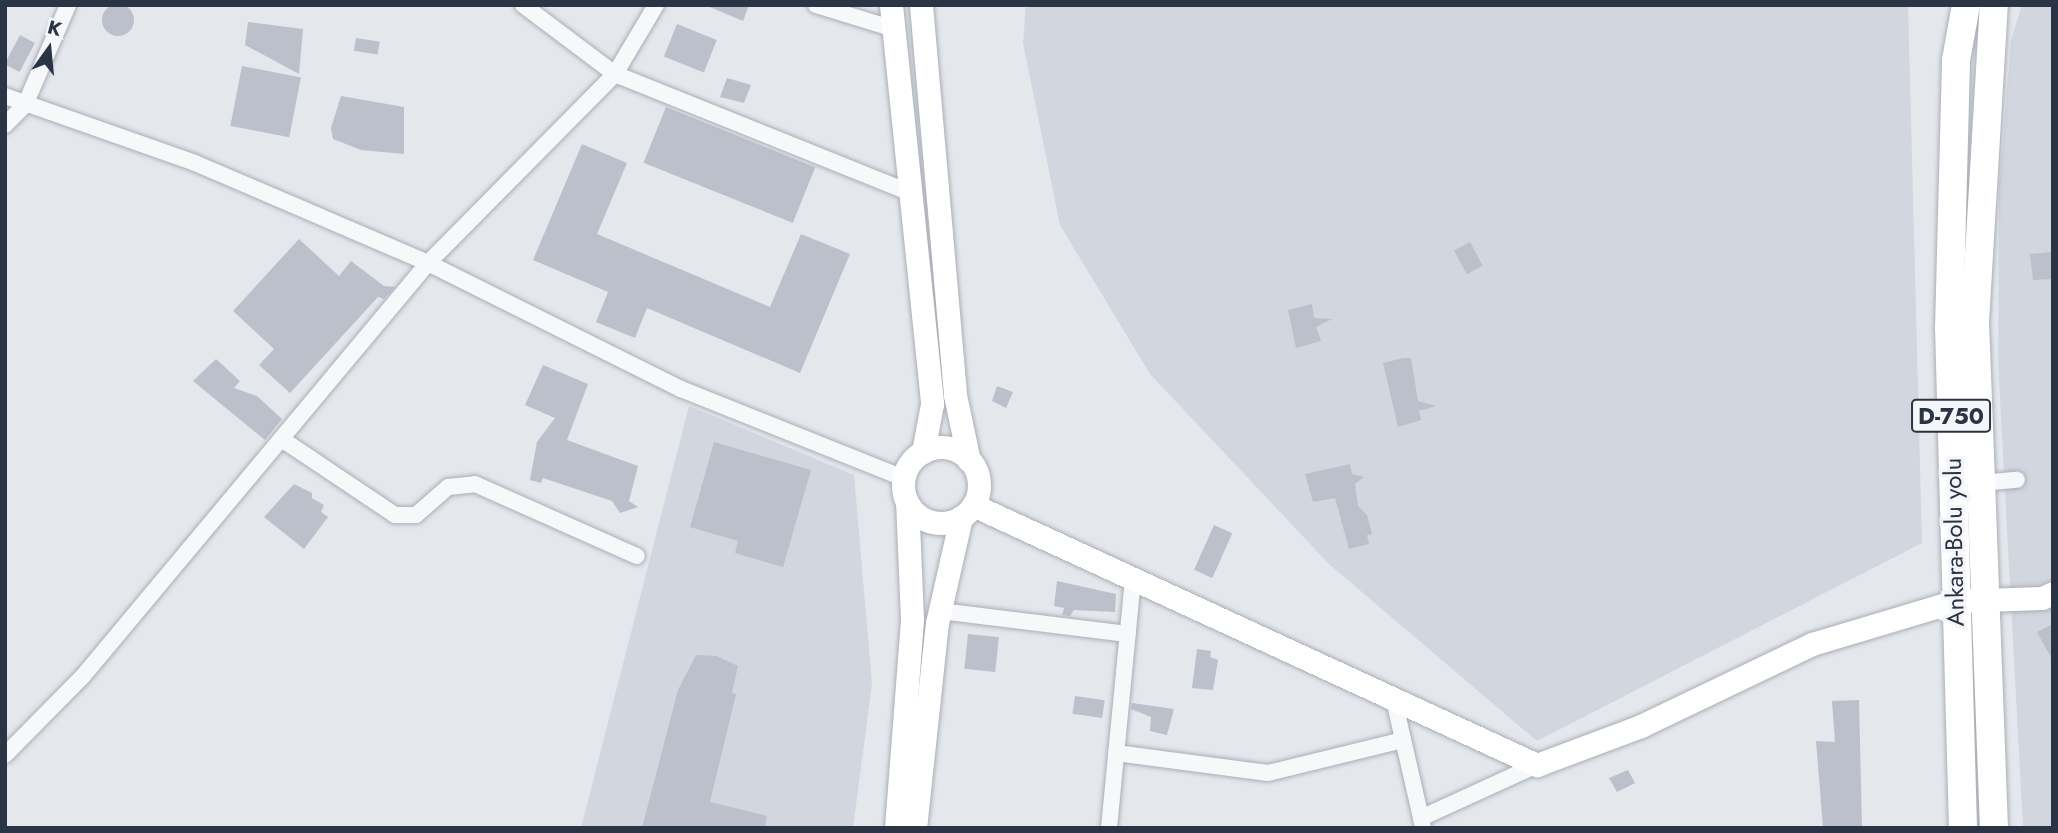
<!DOCTYPE html>
<html>
<head>
<meta charset="utf-8">
<style>
	body { margin:0 }
	#map { position:relative; width:2058px; height:833px; overflow:hidden; background:#e4e7ec; font-family:Jost,sans-serif }
	div>[style] { position:absolute }
	[style*='--x'] { left:calc(var(--x)*1px); top:calc(var(--y)*1px); width:calc(var(--w)*1px); rotate:calc(var(--a)*1deg) }
	.built>* { inset:0; background:#d2d6de }
	.building>* { inset:0; background:#bbc0ca; transform-origin:0 0 }
	.round { border-radius:50% }
	.roads { filter:drop-shadow(0 0 2px #a9aeb7) drop-shadow(0 0 2px #a9aeb7) }
	.street>* { height:16px; margin:-8px; padding:0 8px; transform-origin:8px; border-radius:8px; background:#f7f8fa }
	.secondary>* { height:23px; margin:-11.5px; padding:0 11.5px; transform-origin:11.5px; border-radius:11.5px; background:#fff }
	.secondary>.ring { margin:-11.5px; padding:0; box-sizing:content-box; background:none; border:23px solid #fff; border-radius:50% }
	.highway>* { height:28px; margin:-14px; padding:0 14px; transform-origin:14px; border-radius:14px; background:#fff }
	span { translate:-50% -50%; white-space:nowrap; text-align:center; line-height:1.15; -webkit-text-stroke:7px #f4f6f9; paint-order:stroke }
	.shield-label span { padding:2px 5px; background:#f4f6f9; border:2px solid; border-radius:5px; -webkit-text-stroke-width:0 }
	.shield-label { font-size:23px; color:#2b3445; font-weight:700 }
	.street-label { font-size:24px; color:#2b3445 }
	.frame { position:absolute; inset:0; border:7px solid #2b3445; pointer-events:none }
	.north { position:absolute; left:14px; top:14px; width:70px; height:70px; -webkit-text-stroke:5px #f4f6f9; paint-order:stroke; rotate:15deg; font-size:19px; font-weight:700; line-height:28px; text-align:center; color:#2b3445 }
	.north::after { content:''; display:block; margin:auto; width:24px; height:32px; background:#2b3445; clip-path:polygon(50% 0,100% 100%,50% 72%,0 100%) }
</style>
</head>
<body>
<div id="map">
	<div class="built">
		<div style="clip-path:polygon(1026px 5px,1908px 5px,1922px 543px,1537px 741px,1329px 564px,1150px 374px,1060px 225px,1023px 43px)"></div>
		<div style="clip-path:polygon(2022px 5px,2053px 5px,2053px 828px,2023px 828px,1998px 361px,1999px 189px,2011px 40px)"></div>
		<div style="clip-path:polygon(689px 406px,854px 475px,872px 684px,853px 828px,581px 828px)"></div>
	</div>
	<div class="building">
		<div class="round" style="left:102px;top:4px;width:32px;height:32px"></div>
		<div style="clip-path:polygon(705px 5px,749px 5px,743px 21px)"></div>
		<div style="clip-path:polygon(248px 22px,303px 29px,299px 74px,245px 45px)"></div>
		<div style="left:677px;top:24px;width:43px;height:35px;rotate:22deg"></div>
		<div style="left:20px;top:35px;width:17px;height:33px;rotate:28deg"></div>
		<div style="left:356px;top:38px;width:24px;height:13px;rotate:9deg"></div>
		<div style="left:242px;top:66px;width:60px;height:61px;rotate:11deg"></div>
		<div style="clip-path:polygon(727px 78px,751px 85px,744px 103px,720px 97px)"></div>
		<div style="clip-path:polygon(341px 96px,404px 107px,404px 154px,361px 150px,333px 139px,331px 128px)"></div>
		<div style="left:666px;top:107px;width:161px;height:60px;rotate:22deg"></div>
		<div style="clip-path:polygon(582px 144px,627px 163px,597px 234px,770px 307px,801px 234px,850px 254px,800px 373px,647px 308px,635px 338px,596px 322px,608px 292px,533px 260px)"></div>
		<div style="clip-path:polygon(299px 239px,339px 276px,351px 261px,384px 286px,395px 287px,384px 299px,378px 297px,290px 393px,259px 365px,274px 349px,233px 311px)"></div>
		<div style="left:1470px;top:242px;width:27px;height:18px;rotate:62deg"></div>
		<div style="clip-path:polygon(2053px 252px,2053px 279px,2033px 280px,2030px 254px)"></div>
		<div style="clip-path:polygon(1312px 304px,1314px 318px,1332px 319px,1316px 327px,1321px 341px,1296px 348px,1288px 310px)"></div>
		<div style="clip-path:polygon(1403px 358px,1411px 358px,1418px 401px,1436px 406px,1419px 411px,1421px 420px,1398px 427px,1383px 363px)"></div>
		<div style="clip-path:polygon(216px 359px,240px 381px,234px 388px,257px 396px,282px 419px,265px 440px,193px 381px)"></div>
		<div style="clip-path:polygon(543px 365px,588px 384px,567px 440px,638px 466px,629px 501px,638px 507px,620px 513px,612px 501px,543px 478px,541px 483px,530px 480px,537px 442px,555px 418px,525px 405px)"></div>
		<div style="clip-path:polygon(997px 386px,1013px 392px,1006px 408px,992px 401px)"></div>
		<div style="clip-path:polygon(714px 442px,811px 470px,783px 567px,735px 553px,738px 541px,690px 527px)"></div>
		<div style="clip-path:polygon(1350px 464px,1352px 474px,1364px 477px,1355px 484px,1358px 506px,1367px 515px,1372px 534px,1367px 535px,1369px 544px,1349px 549px,1335px 498px,1313px 502px,1305px 474px)"></div>
		<div style="clip-path:polygon(294px 484px,312px 493px,312px 498px,324px 505px,321px 512px,328px 517px,304px 549px,264px 517px)"></div>
		<div style="left:1214px;top:525px;width:20px;height:49px;rotate:24deg"></div>
		<div style="clip-path:polygon(1057px 581px,1116px 594px,1115px 612px,1074px 610px,1070px 616px,1062px 615px,1064px 608px,1054px 606px)"></div>
		<div style="clip-path:polygon(2053px 624px,2053px 661px,2037px 632px)"></div>
		<div style="left:968px;top:634px;width:31px;height:35px;rotate:6deg"></div>
		<div style="clip-path:polygon(1197px 649px,1211px 651px,1210px 657px,1218px 660px,1213px 690px,1192px 688px)"></div>
		<div style="clip-path:polygon(696px 655px,717px 656px,738px 666px,732px 693px,736px 694px,710px 802px,767px 816px,765px 828px,642px 828px,678px 690px)"></div>
		<div style="left:1075px;top:696px;width:30px;height:18px;rotate:8deg"></div>
		<div style="clip-path:polygon(1859px 700px,1862px 828px,1823px 828px,1816px 741px,1835px 742px,1832px 701px)"></div>
		<div style="clip-path:polygon(1132px 703px,1174px 709px,1167px 735px,1150px 731px,1151px 717px,1131px 709px)"></div>
		<div style="clip-path:polygon(1628px 770px,1635px 783px,1617px 792px,1609px 778px)"></div>
	</div>
	<div class="roads">
		<div class="street">
			<div style="--x:523;--y:5;--w:115;--a:36.9"></div>
			<div style="--x:615;--y:74;--w:321;--a:21.9"></div>
			<div style="--x:656;--y:5;--w:80;--a:120.7"></div>
			<div style="--x:615;--y:74;--w:266;--a:134.7"></div>
			<div style="--x:428;--y:263;--w:283;--a:26.5"></div>
			<div style="--x:681;--y:389;--w:239;--a:21.8"></div>
			<div style="--x:816;--y:5;--w:82;--a:17.1"></div>
			<div style="--x:5;--y:96;--w:201;--a:19.4"></div>
			<div style="--x:195;--y:163;--w:254;--a:23.2"></div>
			<div style="--x:428;--y:263;--w:538;--a:129.87"></div>
			<div style="--x:83;--y:676;--w:111;--a:134.6"></div>
			<div style="--x:5;--y:125;--w:28;--a:-45"></div>
			<div style="--x:25;--y:105;--w:109;--a:-66.7"></div>
			<div style="--x:283;--y:440;--w:135;--a:33.8"></div>
			<div style="--x:395;--y:515;--w:21;--a:0"></div>
			<div style="--x:416;--y:515;--w:43;--a:-41.2"></div>
			<div style="--x:448;--y:487;--w:27;--a:-6"></div>
			<div style="--x:475;--y:484;--w:177;--a:24"></div>
			<div style="--x:1980;--y:483;--w:37;--a:-5"></div>
			<div style="--x:940;--y:611;--w:189;--a:7"></div>
			<div style="--x:1394;--y:700;--w:121;--a:77.1"></div>
			<div style="--x:1116;--y:753;--w:153;--a:7.5"></div>
			<div style="--x:1268;--y:773;--w:139;--a:-13.7"></div>
			<div style="--x:1109;--y:828;--w:250;--a:-84.5"></div>
			<div style="--x:1423;--y:828;--w:10;--a:-101"></div>
			<div style="--x:1421;--y:818;--w:128;--a:-24.6"></div>
		</div>
		<div class="secondary">
			<div style="--x:891;--y:5;--w:401;--a:84.1"></div>
			<div style="--x:932;--y:404;--w:49;--a:100.6"></div>
			<div style="--x:921;--y:5;--w:391;--a:85"></div>
			<div style="--x:955;--y:395;--w:67;--a:78"></div>
			<div class="ring" style="left:903px;top:447px;width:53px;height:53px"></div>
			<div style="--x:973;--y:505;--w:621;--a:24.75"></div>
			<div style="--x:1537;--y:765;--w:111;--a:-20.6"></div>
			<div style="--x:1641;--y:726;--w:190;--a:-25.6"></div>
			<div style="--x:1812;--y:644;--w:149;--a:-16.7"></div>
			<div style="--x:1955;--y:601;--w:87;--a:-2"></div>
			<div style="--x:2042;--y:598;--w:12;--a:-24"></div>
			<div style="--x:896;--y:828;--w:210;--a:-85.6"></div>
			<div style="--x:912;--y:619;--w:117;--a:-92.4"></div>
			<div style="--x:915;--y:828;--w:206;--a:-83.9"></div>
			<div style="--x:937;--y:623;--w:109;--a:-77.2"></div>
		</div>
		<div class="highway">
			<div style="--x:1963;--y:828;--w:499;--a:-91.6"></div>
			<div style="--x:1949;--y:329;--w:269;--a:-88.5"></div>
			<div style="--x:1956;--y:60;--w:56;--a:-79.7"></div>
			<div style="--x:1994;--y:828;--w:506;--a:-92.15"></div>
			<div style="--x:1975;--y:322;--w:318;--a:-86.6"></div>
		</div>
	</div>
	<div class="shield-label">
		<span style="left:1951px;top:416px">D-750</span>
	</div>
	<div class="street-label">
		<span style="left:1954px;top:542px;rotate:-91deg">Ankara-Bolu yolu</span>
	</div>
	<div class="frame"></div>
	<div class="north">K</div>
</div>
</body>
</html>
